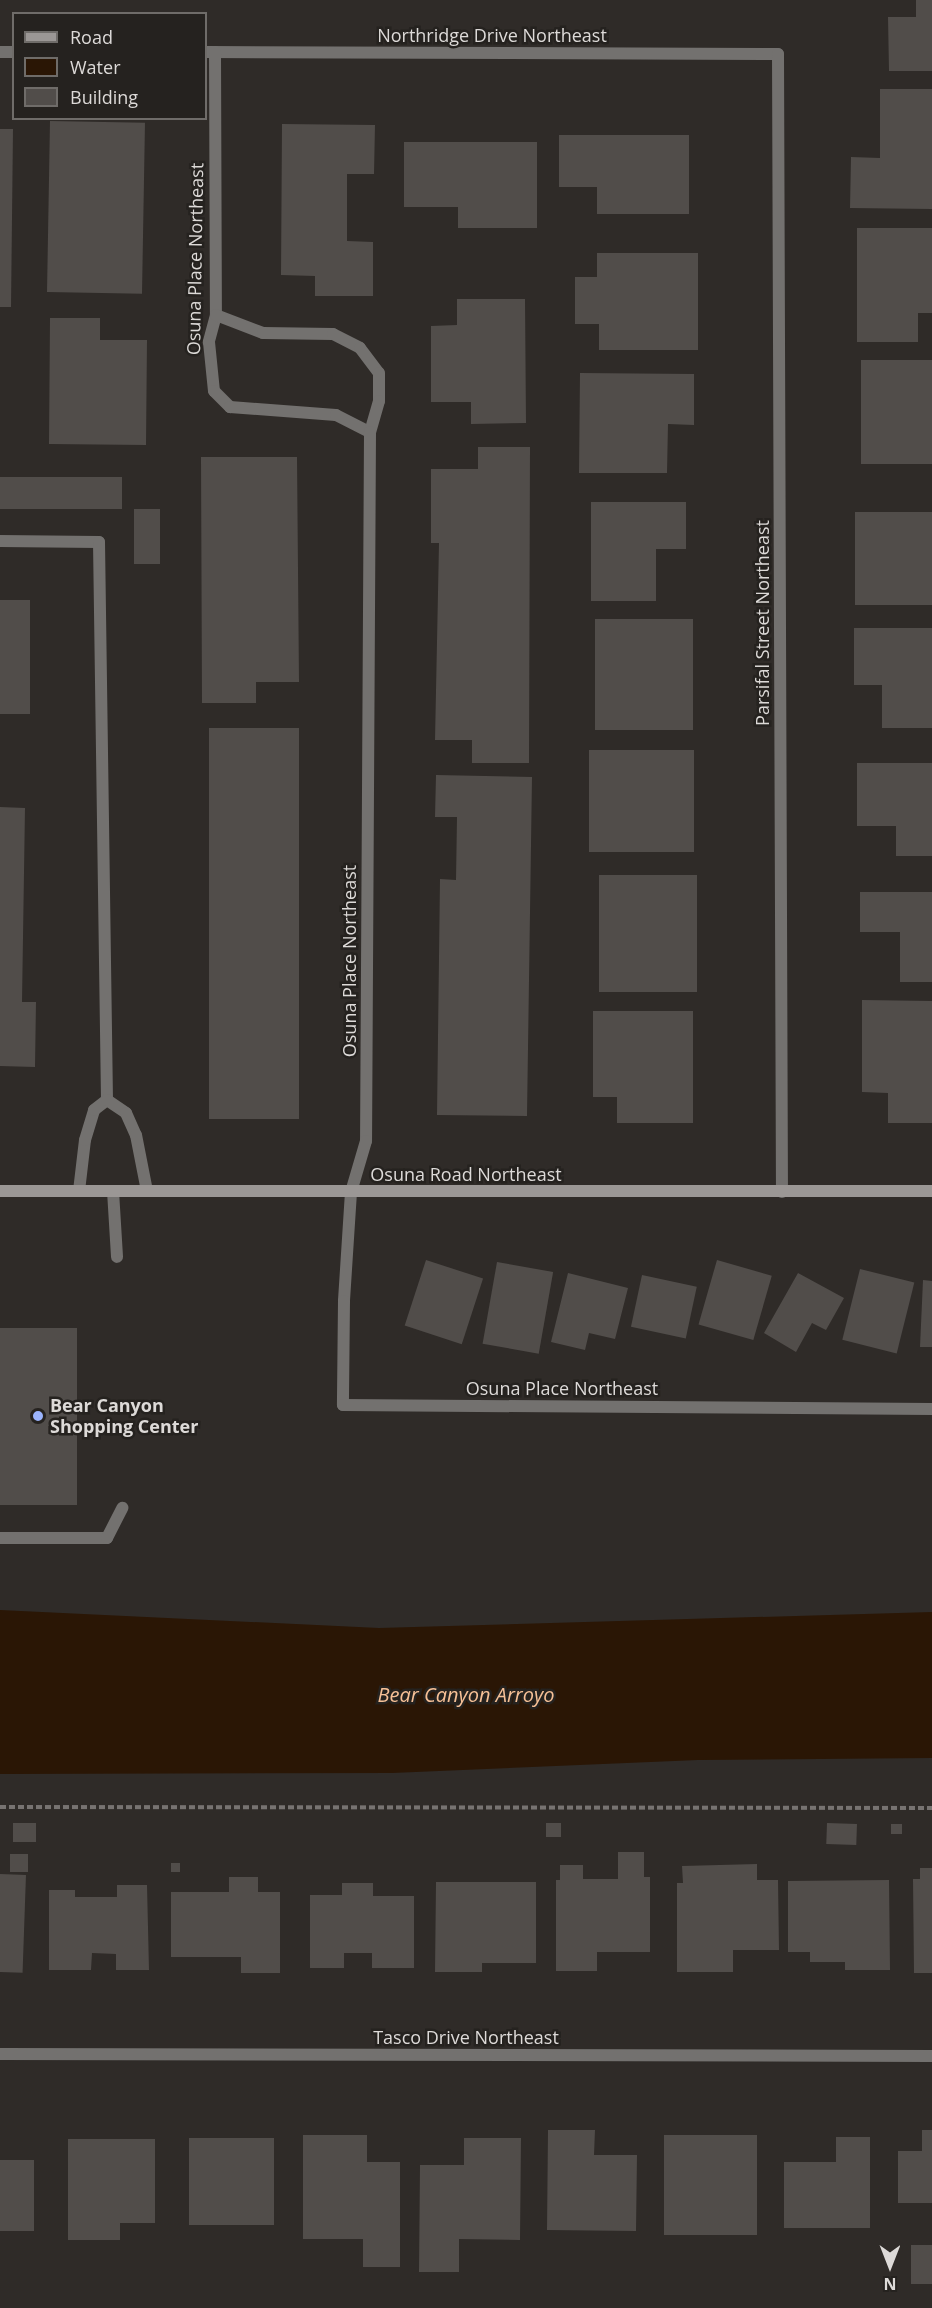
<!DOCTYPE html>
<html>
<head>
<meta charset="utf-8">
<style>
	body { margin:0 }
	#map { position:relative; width:932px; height:2308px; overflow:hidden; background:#2f2b28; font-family:"Open Sans",sans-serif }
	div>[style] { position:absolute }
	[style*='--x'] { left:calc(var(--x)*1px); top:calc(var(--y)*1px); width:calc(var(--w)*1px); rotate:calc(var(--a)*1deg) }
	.water>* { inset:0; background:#2a1605 }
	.building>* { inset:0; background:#514d4a; transform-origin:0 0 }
	.path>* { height:4px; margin-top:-2px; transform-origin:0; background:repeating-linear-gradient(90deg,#777371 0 6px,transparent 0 9px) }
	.lane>* { height:12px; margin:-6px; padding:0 6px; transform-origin:6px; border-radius:6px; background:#73716f }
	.street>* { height:12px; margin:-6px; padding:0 6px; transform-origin:6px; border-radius:6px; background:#73716f }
	.secondary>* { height:12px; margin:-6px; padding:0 6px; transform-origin:6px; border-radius:6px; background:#9b9795 }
	.dots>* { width:16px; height:16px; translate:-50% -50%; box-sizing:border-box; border:3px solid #25221f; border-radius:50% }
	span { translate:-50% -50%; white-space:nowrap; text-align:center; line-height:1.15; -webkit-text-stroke:5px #25221f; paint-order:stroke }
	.street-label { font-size:18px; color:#dddad8 }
	.poi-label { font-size:18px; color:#dddad8; font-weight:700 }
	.left { translate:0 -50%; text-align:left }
	.water-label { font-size:20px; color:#f6c096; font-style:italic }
	.legend { position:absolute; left:12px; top:12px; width:195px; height:108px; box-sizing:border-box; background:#25221f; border:2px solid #6f6c69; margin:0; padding:8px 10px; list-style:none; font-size:18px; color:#dddad8 }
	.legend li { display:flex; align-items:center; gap:12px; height:30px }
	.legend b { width:30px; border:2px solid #6f6c69 }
	.north { position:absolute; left:860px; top:2236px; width:60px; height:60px; -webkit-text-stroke:4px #25221f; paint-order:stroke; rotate:180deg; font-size:16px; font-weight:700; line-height:24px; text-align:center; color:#dddad8 }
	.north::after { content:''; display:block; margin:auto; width:21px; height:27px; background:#dddad8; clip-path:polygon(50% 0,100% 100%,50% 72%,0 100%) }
</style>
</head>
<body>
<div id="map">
	<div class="water">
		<div style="clip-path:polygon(0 1610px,379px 1628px,932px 1612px,932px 1758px,698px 1760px,392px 1773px,0 1774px)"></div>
	</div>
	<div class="building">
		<div style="clip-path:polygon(916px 0,932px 0,932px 71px,889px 71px,888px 17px,916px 17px)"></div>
		<div style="clip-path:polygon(880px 89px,932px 89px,932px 209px,850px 208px,851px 157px,880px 158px)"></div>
		<div style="left:50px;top:121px;width:95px;height:171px;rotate:1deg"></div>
		<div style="clip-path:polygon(282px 124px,375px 125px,374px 174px,347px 174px,347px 241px,373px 242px,373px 296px,315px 296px,315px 276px,281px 275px)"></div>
		<div style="clip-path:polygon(0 129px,13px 129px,11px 307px,0 307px)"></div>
		<div style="clip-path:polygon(559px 135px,689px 135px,689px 214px,597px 214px,597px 187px,559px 187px)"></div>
		<div style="clip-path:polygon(404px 142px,537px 142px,537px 228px,458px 228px,458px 207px,404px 207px)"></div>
		<div style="clip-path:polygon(857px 228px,932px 228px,932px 313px,918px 313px,918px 342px,857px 342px)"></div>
		<div style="clip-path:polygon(597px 253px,698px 253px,698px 350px,599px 350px,599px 324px,575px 324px,575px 277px,597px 277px)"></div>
		<div style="clip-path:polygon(457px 299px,525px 299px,526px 423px,471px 424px,471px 402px,431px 402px,431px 326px,457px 325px)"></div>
		<div style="clip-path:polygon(50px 318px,100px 318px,100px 340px,147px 340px,146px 445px,49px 444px)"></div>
		<div style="left:861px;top:360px;width:71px;height:104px"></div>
		<div style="clip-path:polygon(580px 373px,694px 374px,694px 425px,668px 424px,667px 473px,579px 473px)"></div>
		<div style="clip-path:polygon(478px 447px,530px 447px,529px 763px,472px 763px,472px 740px,435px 740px,439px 543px,431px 543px,431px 469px,478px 469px)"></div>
		<div style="clip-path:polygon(201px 457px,297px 457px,299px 682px,256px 682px,256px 703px,202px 703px)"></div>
		<div style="left:0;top:477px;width:122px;height:32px"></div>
		<div style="clip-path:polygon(591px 502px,686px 502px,686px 549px,656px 549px,656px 601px,591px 601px)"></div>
		<div style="left:134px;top:509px;width:26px;height:55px"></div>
		<div style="left:855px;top:512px;width:77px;height:93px"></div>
		<div style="left:0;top:600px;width:30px;height:114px"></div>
		<div style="left:595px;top:619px;width:98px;height:111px"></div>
		<div style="clip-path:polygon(854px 628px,932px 628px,932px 728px,882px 728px,882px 685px,854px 685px)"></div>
		<div style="left:209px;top:728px;width:90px;height:391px"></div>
		<div style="left:589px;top:750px;width:105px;height:102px"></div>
		<div style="clip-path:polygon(857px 763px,932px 763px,932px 856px,896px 856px,896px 826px,857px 826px)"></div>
		<div style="clip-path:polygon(436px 775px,532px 777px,527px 1116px,437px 1115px,440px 879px,456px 880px,457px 817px,435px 817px)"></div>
		<div style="clip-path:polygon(0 807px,25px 808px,22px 1002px,36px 1002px,35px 1067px,0 1066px)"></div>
		<div style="left:599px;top:875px;width:98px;height:117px"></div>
		<div style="clip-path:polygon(860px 892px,932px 892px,932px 982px,900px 982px,900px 932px,860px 932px)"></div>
		<div style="clip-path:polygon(862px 1000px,932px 1001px,932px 1123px,888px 1123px,888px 1093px,862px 1092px)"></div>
		<div style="clip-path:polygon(593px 1011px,693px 1011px,693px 1123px,617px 1123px,617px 1097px,593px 1097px)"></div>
		<div style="left:426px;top:1260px;width:60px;height:69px;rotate:18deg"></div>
		<div style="left:717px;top:1260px;width:57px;height:67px;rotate:16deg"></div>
		<div style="left:497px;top:1262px;width:57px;height:83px;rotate:10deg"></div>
		<div style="left:860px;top:1269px;width:56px;height:73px;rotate:14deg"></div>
		<div style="clip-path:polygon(568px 1273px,628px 1288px,615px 1339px,589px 1333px,585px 1350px,551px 1342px)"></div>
		<div style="clip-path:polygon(798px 1273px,844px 1298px,826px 1330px,812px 1323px,796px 1352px,764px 1333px)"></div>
		<div style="left:642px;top:1275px;width:56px;height:53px;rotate:12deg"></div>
		<div style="clip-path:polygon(923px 1280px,932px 1281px,932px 1347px,920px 1347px)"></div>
		<div style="left:0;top:1328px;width:77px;height:177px"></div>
		<div style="left:13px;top:1823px;width:23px;height:19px"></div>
		<div style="left:546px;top:1823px;width:15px;height:14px"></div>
		<div style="left:827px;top:1823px;width:30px;height:21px;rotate:2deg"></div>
		<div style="left:891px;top:1824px;width:11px;height:10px"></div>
		<div style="clip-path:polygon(618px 1852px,644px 1852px,644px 1877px,650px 1877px,650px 1952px,597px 1952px,597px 1971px,556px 1971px,556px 1880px,560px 1880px,560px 1865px,583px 1865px,583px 1879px,618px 1879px)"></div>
		<div style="left:10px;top:1854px;width:18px;height:18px"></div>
		<div style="left:171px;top:1863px;width:9px;height:9px"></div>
		<div style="clip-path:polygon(757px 1864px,757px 1880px,778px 1880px,779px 1950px,733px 1950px,733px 1972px,677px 1972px,677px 1883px,683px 1883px,682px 1866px)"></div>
		<div style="clip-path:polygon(920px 1868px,932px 1868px,932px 1973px,914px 1973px,913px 1879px,920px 1879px)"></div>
		<div style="left:0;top:1874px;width:26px;height:98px;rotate:2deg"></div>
		<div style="clip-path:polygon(229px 1877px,258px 1877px,258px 1892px,280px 1892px,280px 1973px,241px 1973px,241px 1957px,171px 1957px,171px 1892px,229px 1892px)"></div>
		<div style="clip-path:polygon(889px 1880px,890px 1970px,845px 1970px,845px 1962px,810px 1962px,810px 1952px,788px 1952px,788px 1881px)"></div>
		<div style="clip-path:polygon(436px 1882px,536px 1882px,536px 1963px,482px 1963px,482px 1972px,435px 1972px)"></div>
		<div style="clip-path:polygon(342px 1883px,373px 1883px,373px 1896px,414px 1896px,414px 1968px,372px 1968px,372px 1953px,344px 1953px,344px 1968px,310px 1968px,310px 1895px,342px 1895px)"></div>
		<div style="clip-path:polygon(117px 1885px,147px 1885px,149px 1970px,116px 1970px,116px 1954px,92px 1953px,91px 1970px,49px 1970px,49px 1890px,75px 1890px,75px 1897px,117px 1897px)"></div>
		<div style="clip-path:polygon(548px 2130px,595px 2130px,594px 2155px,637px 2155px,636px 2231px,547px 2230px)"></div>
		<div style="clip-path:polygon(922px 2130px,932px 2130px,932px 2203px,898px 2203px,898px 2151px,922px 2151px)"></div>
		<div style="clip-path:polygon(303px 2135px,367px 2135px,367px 2162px,400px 2162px,400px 2267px,363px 2267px,363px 2239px,303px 2239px)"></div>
		<div style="left:664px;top:2135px;width:93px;height:100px"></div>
		<div style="clip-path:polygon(836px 2137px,870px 2137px,870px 2228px,784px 2228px,784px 2162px,836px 2162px)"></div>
		<div style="left:189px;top:2138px;width:85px;height:87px"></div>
		<div style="clip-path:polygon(464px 2138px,521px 2138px,520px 2240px,459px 2239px,459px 2272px,419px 2272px,420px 2165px,464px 2165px)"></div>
		<div style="clip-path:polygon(68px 2139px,155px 2139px,155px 2223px,120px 2223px,120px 2240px,68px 2240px)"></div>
		<div style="left:0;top:2160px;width:34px;height:71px"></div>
		<div style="left:911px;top:2245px;width:21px;height:39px"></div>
	</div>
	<div class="path">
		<div style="--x:0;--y:1807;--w:932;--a:0.06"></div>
	</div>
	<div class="lane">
		<div style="--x:0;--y:541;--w:99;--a:0.6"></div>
		<div style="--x:99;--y:542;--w:558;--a:89.18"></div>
		<div style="--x:79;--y:1191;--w:51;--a:-83.3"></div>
		<div style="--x:85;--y:1140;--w:31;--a:-73"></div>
		<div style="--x:94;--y:1110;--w:16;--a:-38"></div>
		<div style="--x:107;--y:1100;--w:23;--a:34"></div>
		<div style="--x:126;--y:1113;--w:24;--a:66"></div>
		<div style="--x:136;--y:1135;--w:57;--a:78.9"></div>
		<div style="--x:113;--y:1191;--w:66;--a:86.5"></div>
		<div style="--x:0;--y:1538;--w:107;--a:0"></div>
		<div style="--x:107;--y:1538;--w:34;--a:-63"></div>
	</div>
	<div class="street">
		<div style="--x:0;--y:52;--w:14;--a:0"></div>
		<div style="--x:206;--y:52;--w:572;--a:0.2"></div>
		<div style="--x:778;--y:54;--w:1138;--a:89.8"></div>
		<div style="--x:215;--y:52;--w:263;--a:89.8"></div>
		<div style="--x:216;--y:315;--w:28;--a:105"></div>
		<div style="--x:209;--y:342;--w:49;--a:84.2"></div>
		<div style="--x:214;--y:391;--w:23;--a:45"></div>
		<div style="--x:230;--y:407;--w:106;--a:4.3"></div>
		<div style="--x:336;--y:415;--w:38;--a:27"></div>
		<div style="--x:216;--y:315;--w:50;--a:21"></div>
		<div style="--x:263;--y:333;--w:70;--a:0.8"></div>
		<div style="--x:333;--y:334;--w:30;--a:27"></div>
		<div style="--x:360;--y:348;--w:31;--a:53"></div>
		<div style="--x:379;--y:373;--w:28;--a:90"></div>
		<div style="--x:379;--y:401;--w:32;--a:106"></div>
		<div style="--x:370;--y:432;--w:709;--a:90.32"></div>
		<div style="--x:366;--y:1141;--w:53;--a:106.4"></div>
		<div style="--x:351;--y:1192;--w:109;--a:93.7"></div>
		<div style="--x:344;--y:1301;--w:104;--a:90.6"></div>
		<div style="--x:343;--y:1405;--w:589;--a:0.39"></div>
		<div style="--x:0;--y:2054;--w:932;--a:0.12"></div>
	</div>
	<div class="secondary">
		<div style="--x:0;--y:1191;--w:932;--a:0"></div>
	</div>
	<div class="dots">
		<div style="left:38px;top:1416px;background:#9bb4fd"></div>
	</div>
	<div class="street-label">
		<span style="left:492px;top:35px">Northridge Drive Northeast</span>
		<span style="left:195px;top:259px;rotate:-89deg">Osuna Place Northeast</span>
		<span style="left:762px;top:623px;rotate:-90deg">Parsifal Street Northeast</span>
		<span style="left:349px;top:961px;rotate:-90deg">Osuna Place Northeast</span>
		<span style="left:466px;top:1174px">Osuna Road Northeast</span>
		<span style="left:562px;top:1388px">Osuna Place Northeast</span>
		<span style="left:466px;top:2037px">Tasco Drive Northeast</span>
	</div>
	<div class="poi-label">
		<span class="left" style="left:50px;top:1416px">Bear Canyon<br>Shopping Center</span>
	</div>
	<div class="water-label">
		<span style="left:466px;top:1694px">Bear Canyon Arroyo</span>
	</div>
	<ul class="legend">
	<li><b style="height:8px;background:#9b9795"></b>Road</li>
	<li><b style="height:16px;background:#2a1605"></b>Water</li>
	<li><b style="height:16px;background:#514d4a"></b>Building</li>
	</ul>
	<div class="north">N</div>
</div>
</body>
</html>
